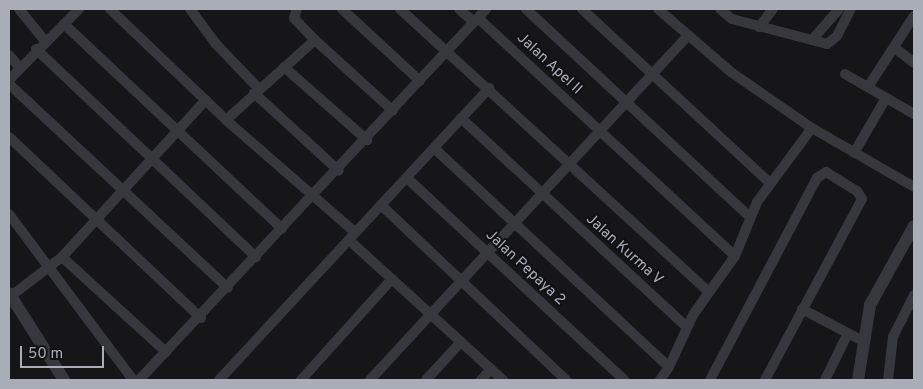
<!DOCTYPE html>
<html>
<head>
<meta charset="utf-8">
<style>
	body { margin:0 }
	#map { position:relative; width:923px; height:389px; overflow:hidden; background:#161618; font-family:Overpass,sans-serif }
	div>[style] { position:absolute }
	[style*='--x'] { left:calc(var(--x)*1px); top:calc(var(--y)*1px); width:calc(var(--w)*1px); rotate:calc(var(--a)*1deg) }
	.minor>* { height:10px; margin:-5px; padding:0 5px; transform-origin:5px; border-radius:5px; background:#37383d }
	.tertiary>* { height:12px; margin:-6px; padding:0 6px; transform-origin:6px; border-radius:6px; background:#37383d }
	span { translate:-50% -50%; white-space:nowrap; text-align:center; line-height:1.15; -webkit-text-stroke:4px #111113; paint-order:stroke }
	.street-label { font-size:15px; color:#a8adb8 }
	.frame { position:absolute; inset:0; border:10px solid #a8adb8; pointer-events:none }
	.scale { position:absolute; left:20px; top:346px; width:84px; height:22px; box-sizing:border-box; border:2px solid #a8adb8; border-top:0; padding-left:6px; font-size:15px; line-height:18px; white-space:nowrap; color:#a8adb8; -webkit-text-stroke:4px #111113; paint-order:stroke }
</style>
</head>
<body>
<div id="map">
	<div class="minor">
		<div style="--x:19;--y:9;--w:41;--a:50.9"></div>
		<div style="--x:110;--y:9;--w:161;--a:43.7"></div>
		<div style="--x:226;--y:120;--w:171;--a:41"></div>
		<div style="--x:190;--y:9;--w:44;--a:53.4"></div>
		<div style="--x:216;--y:44;--w:62;--a:46.3"></div>
		<div style="--x:342;--y:9;--w:106;--a:42.7"></div>
		<div style="--x:400;--y:9;--w:419;--a:42.5"></div>
		<div style="--x:459;--y:9;--w:20;--a:41"></div>
		<div style="--x:526;--y:9;--w:304;--a:42.9"></div>
		<div style="--x:582;--y:9;--w:256;--a:42.8"></div>
		<div style="--x:658;--y:9;--w:96;--a:40.8"></div>
		<div style="--x:731;--y:72;--w:98;--a:34.7"></div>
		<div style="--x:812;--y:128;--w:118;--a:30"></div>
		<div style="--x:720;--y:9;--w:16;--a:40"></div>
		<div style="--x:732;--y:19;--w:98;--a:14.7"></div>
		<div style="--x:827;--y:44;--w:13;--a:-39"></div>
		<div style="--x:837;--y:36;--w:30;--a:-63"></div>
		<div style="--x:478;--y:18;--w:350;--a:42.8"></div>
		<div style="--x:64;--y:24;--w:299;--a:43.2"></div>
		<div style="--x:759;--y:27;--w:23;--a:-52"></div>
		<div style="--x:315;--y:40;--w:105;--a:42.3"></div>
		<div style="--x:812;--y:40;--w:41;--a:-48.9"></div>
		<div style="--x:895;--y:48;--w:24;--a:38"></div>
		<div style="--x:36;--y:49;--w:303;--a:43.4"></div>
		<div style="--x:9;--y:55;--w:16;--a:50"></div>
		<div style="--x:284;--y:67;--w:111;--a:41.3"></div>
		<div style="--x:845;--y:74;--w:80;--a:30.1"></div>
		<div style="--x:9;--y:80;--w:100;--a:-45.4"></div>
		<div style="--x:9;--y:84;--w:299;--a:43"></div>
		<div style="--x:868;--y:87;--w:85;--a:-57.1"></div>
		<div style="--x:254;--y:93;--w:115;--a:42.5"></div>
		<div style="--x:461;--y:118;--w:308;--a:42.8"></div>
		<div style="--x:226;--y:120;--w:120;--a:-42"></div>
		<div style="--x:315;--y:40;--w:30;--a:-134"></div>
		<div style="--x:294;--y:18;--w:9;--a:-72"></div>
		<div style="--x:9;--y:137;--w:264;--a:43.3"></div>
		<div style="--x:434;--y:148;--w:321;--a:43"></div>
		<div style="--x:669;--y:367;--w:57;--a:-65.2"></div>
		<div style="--x:693;--y:315;--w:72;--a:-54.6"></div>
		<div style="--x:735;--y:256;--w:58;--a:-67.8"></div>
		<div style="--x:757;--y:202;--w:92;--a:-53.4"></div>
		<div style="--x:854;--y:153;--w:64;--a:-59.8"></div>
		<div style="--x:407;--y:178;--w:296;--a:42.9"></div>
		<div style="--x:381;--y:205;--w:255;--a:43.4"></div>
		<div style="--x:9;--y:214;--w:207;--a:53.2"></div>
		<div style="--x:350;--y:241;--w:207;--a:42.3"></div>
		<div style="--x:62;--y:257;--w:141;--a:42.4"></div>
		<div style="--x:11;--y:296;--w:64;--a:-37.4"></div>
		<div style="--x:62;--y:257;--w:213;--a:-47.5"></div>
		<div style="--x:802;--y:309;--w:69;--a:27.7"></div>
		<div style="--x:139;--y:380;--w:508;--a:-46.91"></div>
		<div style="--x:219;--y:380;--w:398;--a:-47.2"></div>
		<div style="--x:301;--y:380;--w:136;--a:-48"></div>
		<div style="--x:370;--y:380;--w:467;--a:-47.3"></div>
		<div style="--x:426;--y:380;--w:52;--a:-47.4"></div>
		<div style="--x:481;--y:380;--w:15;--a:-48"></div>
		<div style="--x:660;--y:380;--w:16;--a:-55"></div>
		<div style="--x:710;--y:380;--w:229;--a:-62.1"></div>
		<div style="--x:817;--y:178;--w:11;--a:-34"></div>
		<div style="--x:826;--y:172;--w:36;--a:32"></div>
		<div style="--x:857;--y:191;--w:9;--a:58"></div>
		<div style="--x:862;--y:199;--w:205;--a:118.2"></div>
		<div style="--x:825;--y:380;--w:52;--a:-63.9"></div>
		<div style="--x:888;--y:380;--w:43;--a:-83.4"></div>
		<div style="--x:893;--y:337;--w:47;--a:-63.4"></div>
	</div>
	<div class="tertiary">
		<div style="--x:9;--y:293;--w:103;--a:57.7"></div>
		<div style="--x:858;--y:380;--w:76;--a:-80.9"></div>
		<div style="--x:870;--y:305;--w:90;--a:-60.9"></div>
	</div>
	<div class="street-label">
		<span style="left:549px;top:64px;rotate:43deg">Jalan Apel II</span>
		<span style="left:624px;top:250px;rotate:42deg">Jalan Kurma V</span>
		<span style="left:525px;top:268px;rotate:43deg">Jalan Pepaya 2</span>
	</div>
	<div class="frame"></div>
	<div class="scale">50 m</div>
</div>
</body>
</html>
